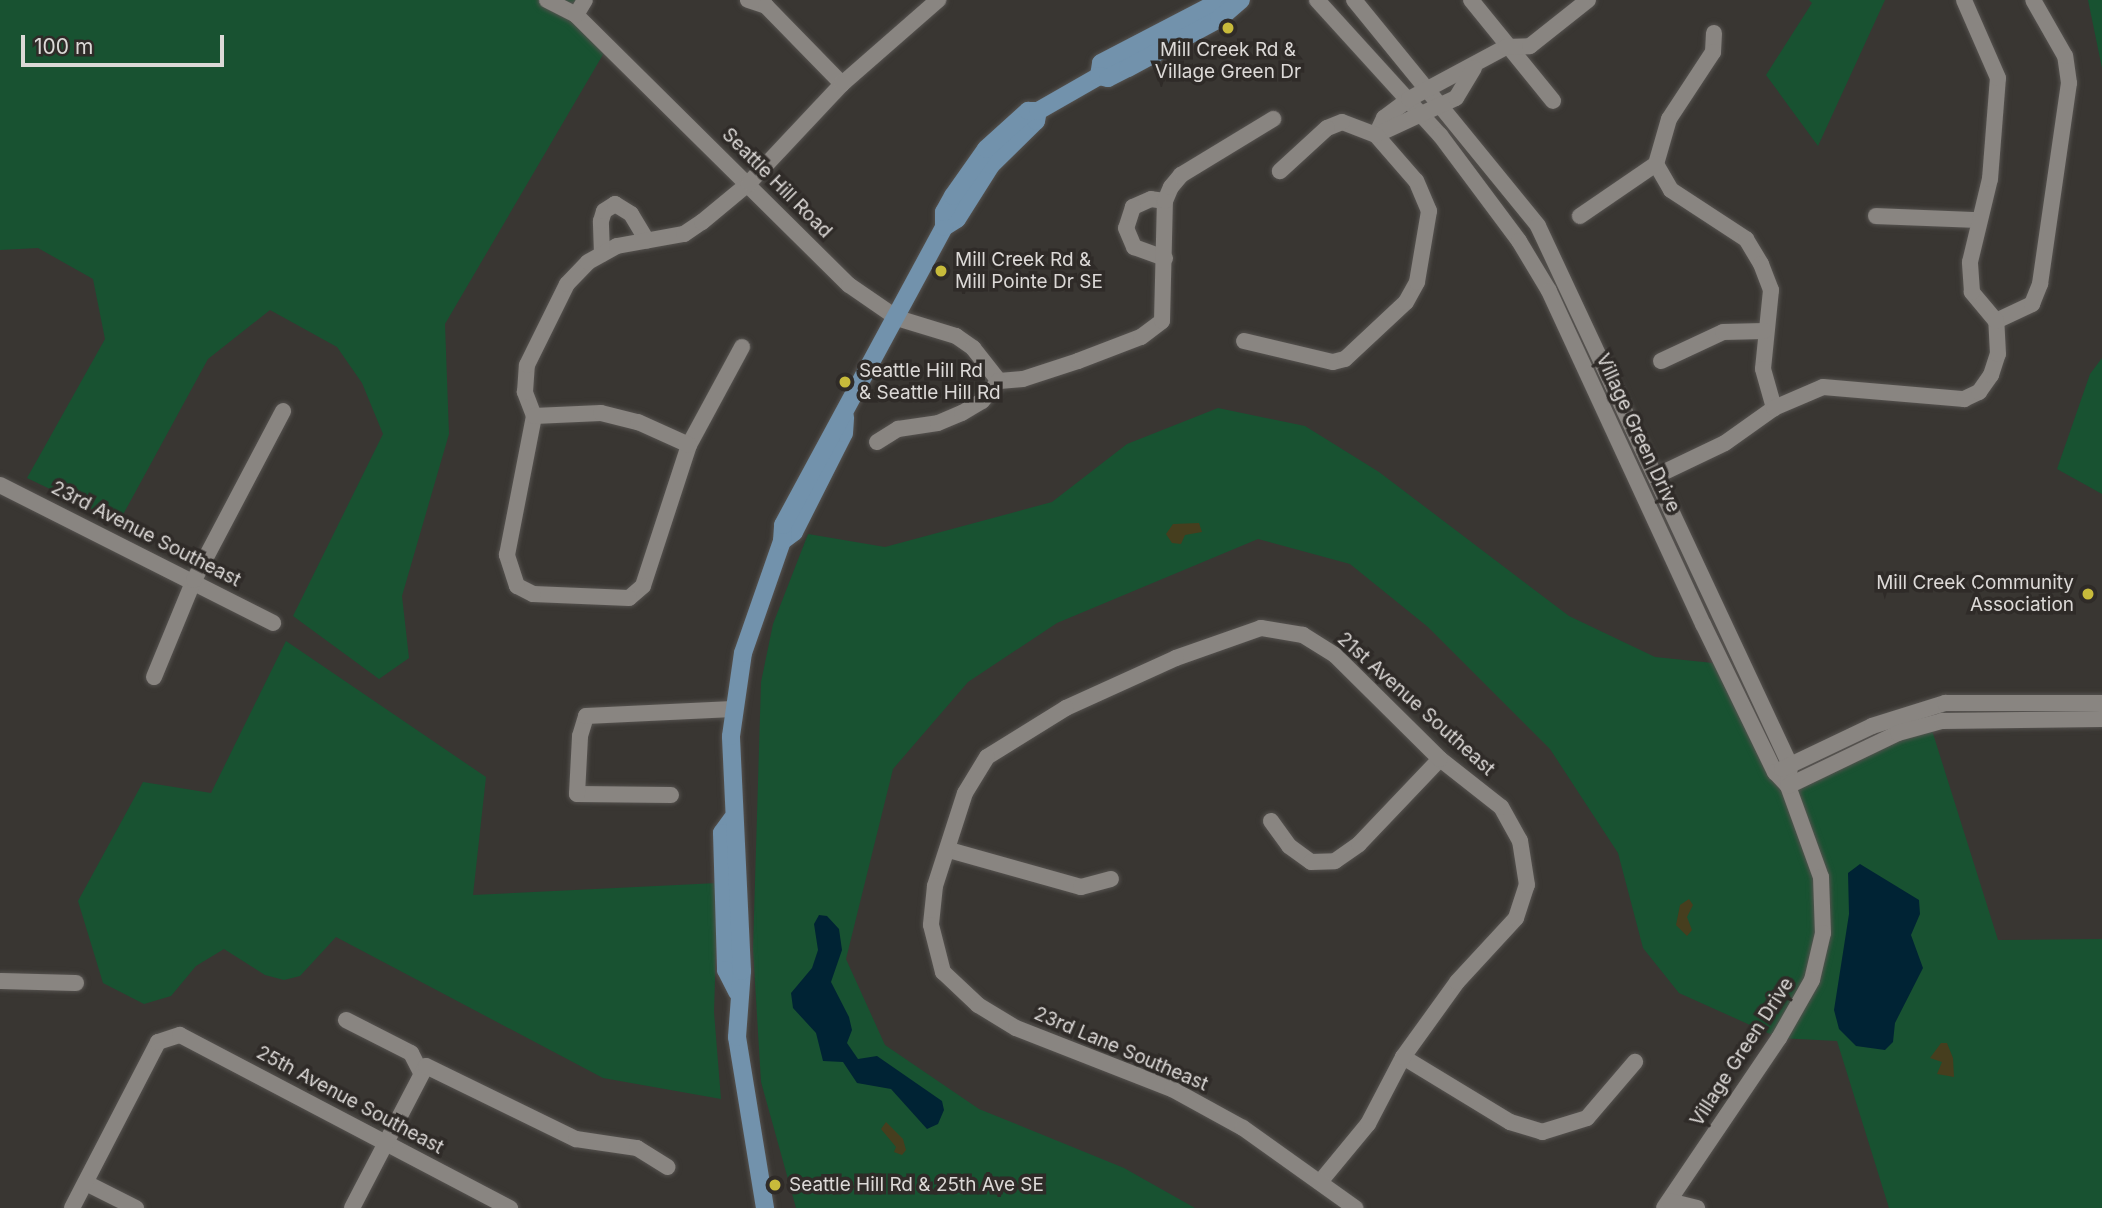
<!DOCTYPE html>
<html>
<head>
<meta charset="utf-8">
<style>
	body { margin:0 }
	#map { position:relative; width:2102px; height:1208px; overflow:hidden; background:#393632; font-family:Inter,sans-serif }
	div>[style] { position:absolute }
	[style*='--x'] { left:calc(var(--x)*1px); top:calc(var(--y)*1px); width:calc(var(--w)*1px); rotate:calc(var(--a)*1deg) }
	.green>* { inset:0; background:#185231 }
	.sand>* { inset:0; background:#463e1e }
	.water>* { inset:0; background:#002334 }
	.roads { filter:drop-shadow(0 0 2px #55524f) drop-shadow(0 0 2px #55524f) }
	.minor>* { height:16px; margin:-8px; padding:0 8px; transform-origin:8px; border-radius:8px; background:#898581 }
	.major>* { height:18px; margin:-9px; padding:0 9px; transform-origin:9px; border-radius:9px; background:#7292ac }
	.dots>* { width:19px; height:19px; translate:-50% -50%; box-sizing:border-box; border:4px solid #2f2b28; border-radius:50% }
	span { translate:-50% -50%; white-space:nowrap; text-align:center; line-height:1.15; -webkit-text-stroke:7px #2f2b28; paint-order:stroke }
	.poi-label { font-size:19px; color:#dcd9d7 }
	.left { translate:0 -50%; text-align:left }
	.right { translate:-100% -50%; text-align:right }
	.street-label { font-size:19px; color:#dcd9d7 }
	.scale { position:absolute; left:21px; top:35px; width:203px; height:32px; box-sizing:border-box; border:4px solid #dcd9d7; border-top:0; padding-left:9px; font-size:21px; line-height:24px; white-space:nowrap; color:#dcd9d7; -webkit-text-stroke:5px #2f2b28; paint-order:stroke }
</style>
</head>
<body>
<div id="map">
	<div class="green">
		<div style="clip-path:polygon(0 0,585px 0,577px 16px,608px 46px,445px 324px,449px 434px,402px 596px,409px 658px,379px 679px,293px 616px,383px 434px,362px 383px,337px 347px,270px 310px,208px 359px,119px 522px,27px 478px,105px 339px,93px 279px,38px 248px,0 250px)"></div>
		<div style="clip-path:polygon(1809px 0,1885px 0,1818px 146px,1766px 75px,1812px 3px)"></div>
		<div style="clip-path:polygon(2088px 0,2102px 0,2102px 68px)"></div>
		<div style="clip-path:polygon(2102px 358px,2102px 494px,2057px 469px,2090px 374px)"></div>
		<div style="clip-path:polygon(1218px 408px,1305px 426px,1379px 472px,1569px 616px,1655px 657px,1723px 664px,1788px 786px,1930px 724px,1998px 940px,2102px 939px,2102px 1208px,1889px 1208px,1837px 1041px,1779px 1038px,1679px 993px,1643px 948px,1618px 853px,1550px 749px,1428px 627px,1350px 564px,1258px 539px,1057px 623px,968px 682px,893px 769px,846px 959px,885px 1045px,979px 1109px,1124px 1168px,1195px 1208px,796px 1208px,761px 1082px,753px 949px,761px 682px,773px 624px,808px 534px,885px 547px,1052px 502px,1127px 444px)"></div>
		<div style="clip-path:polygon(286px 641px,486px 777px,473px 895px,718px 883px,714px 1012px,721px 1099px,603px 1078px,336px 937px,300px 976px,284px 980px,265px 975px,224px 949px,196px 966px,171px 996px,144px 1004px,103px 983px,78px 901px,143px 782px,211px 793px)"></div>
	</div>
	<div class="sand">
		<div style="clip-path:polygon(1199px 523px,1202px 532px,1185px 535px,1181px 544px,1172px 543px,1166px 534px,1173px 524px)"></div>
		<div style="clip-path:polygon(1689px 899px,1693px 905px,1687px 917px,1692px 930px,1687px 936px,1676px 925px,1680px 905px)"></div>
		<div style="clip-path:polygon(1941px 1043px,1947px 1043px,1953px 1058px,1954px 1077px,1937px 1074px,1942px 1062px,1930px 1058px)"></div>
		<div style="clip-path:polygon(886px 1122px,903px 1139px,906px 1150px,902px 1155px,894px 1152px,896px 1147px,881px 1129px)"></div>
	</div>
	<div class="water">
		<div style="clip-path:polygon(1860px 864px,1919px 900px,1920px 914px,1911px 935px,1923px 968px,1895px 1023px,1893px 1042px,1885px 1050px,1856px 1046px,1839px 1029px,1834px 1010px,1849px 914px,1848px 873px)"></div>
		<div style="clip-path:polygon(819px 915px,827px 916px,839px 929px,842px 950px,831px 982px,849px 1017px,852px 1030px,847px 1043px,858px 1059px,877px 1056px,942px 1101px,944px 1110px,938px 1124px,927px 1129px,891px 1089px,857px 1083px,843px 1062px,823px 1061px,816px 1033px,793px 1008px,791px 993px,812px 968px,818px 950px,814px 924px)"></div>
	</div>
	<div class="roads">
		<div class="minor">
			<div style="--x:547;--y:0;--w:33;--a:27"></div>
			<div style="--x:576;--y:15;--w:384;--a:44.7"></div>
			<div style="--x:849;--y:285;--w:58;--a:34.5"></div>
			<div style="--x:897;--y:318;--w:62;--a:17"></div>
			<div style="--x:956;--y:336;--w:21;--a:35"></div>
			<div style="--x:973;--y:348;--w:42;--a:51.8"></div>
			<div style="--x:748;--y:0;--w:19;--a:18"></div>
			<div style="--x:766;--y:6;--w:109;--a:45.7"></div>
			<div style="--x:1317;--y:0;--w:183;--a:47.7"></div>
			<div style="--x:1440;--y:135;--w:132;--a:53.3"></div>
			<div style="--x:1519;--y:241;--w:58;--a:59"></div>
			<div style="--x:1549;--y:291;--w:367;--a:65.2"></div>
			<div style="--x:1703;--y:624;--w:165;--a:64.1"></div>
			<div style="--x:1775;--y:772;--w:19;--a:47"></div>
			<div style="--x:1788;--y:786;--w:97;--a:70.1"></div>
			<div style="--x:1821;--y:877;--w:56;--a:88"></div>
			<div style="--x:1823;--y:933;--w:48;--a:103.2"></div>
			<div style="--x:1812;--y:980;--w:67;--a:119.6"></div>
			<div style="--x:1779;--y:1038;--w:205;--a:124.1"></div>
			<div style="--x:1354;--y:0;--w:291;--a:50.8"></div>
			<div style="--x:1538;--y:226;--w:595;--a:64.94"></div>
			<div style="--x:1790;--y:765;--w:21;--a:95"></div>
			<div style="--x:1471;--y:0;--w:130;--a:50.9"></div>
			<div style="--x:576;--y:15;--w:17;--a:-59"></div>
			<div style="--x:1714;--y:33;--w:19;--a:93"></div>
			<div style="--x:1713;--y:52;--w:80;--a:123.3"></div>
			<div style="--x:1669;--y:119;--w:47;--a:106.1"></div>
			<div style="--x:1656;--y:164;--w:30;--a:60"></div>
			<div style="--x:1671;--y:190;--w:90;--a:33.2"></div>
			<div style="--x:1746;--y:239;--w:29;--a:59"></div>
			<div style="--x:1761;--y:264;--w:28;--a:69"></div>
			<div style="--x:1771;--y:290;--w:79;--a:95.8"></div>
			<div style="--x:1763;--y:369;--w:41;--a:74.2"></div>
			<div style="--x:1376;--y:135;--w:19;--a:-65"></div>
			<div style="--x:1384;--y:118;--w:31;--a:-37"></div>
			<div style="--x:1409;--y:99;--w:110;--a:-28.2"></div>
			<div style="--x:1506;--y:47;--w:24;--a:-2"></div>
			<div style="--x:1530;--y:46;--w:74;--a:-38.4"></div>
			<div style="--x:1376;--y:135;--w:88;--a:-24.8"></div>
			<div style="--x:1456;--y:98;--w:35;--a:-59"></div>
			<div style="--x:1165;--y:201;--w:14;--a:-172"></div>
			<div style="--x:1151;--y:199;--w:20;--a:156"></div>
			<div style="--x:1133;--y:207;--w:22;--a:108"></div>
			<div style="--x:1126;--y:228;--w:21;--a:67"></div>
			<div style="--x:1134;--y:247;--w:33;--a:20"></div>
			<div style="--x:1580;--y:216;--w:92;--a:-34.4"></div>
			<div style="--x:1876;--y:216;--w:101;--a:2.3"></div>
			<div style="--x:602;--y:254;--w:33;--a:-92"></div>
			<div style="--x:601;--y:221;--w:10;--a:-73"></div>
			<div style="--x:604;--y:211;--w:13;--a:-32"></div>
			<div style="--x:615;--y:204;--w:19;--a:32"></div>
			<div style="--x:631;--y:214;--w:31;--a:59"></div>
			<div style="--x:1996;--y:321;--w:40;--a:-25"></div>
			<div style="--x:2032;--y:304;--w:22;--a:-68"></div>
			<div style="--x:2040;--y:284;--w:203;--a:-81.8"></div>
			<div style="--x:2069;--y:83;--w:27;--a:-98"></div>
			<div style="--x:2065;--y:56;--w:64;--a:-119.7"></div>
			<div style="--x:1244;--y:341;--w:91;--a:13.3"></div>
			<div style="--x:1333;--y:362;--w:12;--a:-14"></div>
			<div style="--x:1345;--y:359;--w:83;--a:-43.1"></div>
			<div style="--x:1406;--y:302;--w:23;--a:-61"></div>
			<div style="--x:1417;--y:282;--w:72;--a:-80.4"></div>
			<div style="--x:1429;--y:211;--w:33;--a:-113"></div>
			<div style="--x:1416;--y:181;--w:61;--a:-131"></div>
			<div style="--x:1376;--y:135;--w:36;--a:-159"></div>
			<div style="--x:1342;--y:122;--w:16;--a:158"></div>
			<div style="--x:1327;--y:128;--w:64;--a:137.5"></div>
			<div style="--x:742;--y:347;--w:111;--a:118.4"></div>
			<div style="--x:689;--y:445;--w:148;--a:108.1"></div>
			<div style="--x:643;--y:586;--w:18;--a:139"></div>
			<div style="--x:629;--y:598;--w:96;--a:-177.6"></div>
			<div style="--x:533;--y:594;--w:18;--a:-153"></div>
			<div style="--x:517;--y:586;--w:33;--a:-108"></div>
			<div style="--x:507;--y:555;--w:142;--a:-79"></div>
			<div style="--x:534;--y:416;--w:26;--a:-111"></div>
			<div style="--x:525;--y:392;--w:27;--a:-86"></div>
			<div style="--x:527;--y:365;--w:90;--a:-63.7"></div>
			<div style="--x:567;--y:284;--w:30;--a:-46"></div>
			<div style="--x:588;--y:262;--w:33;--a:-29"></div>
			<div style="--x:617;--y:246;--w:68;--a:-10.2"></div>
			<div style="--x:684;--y:234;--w:22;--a:-34"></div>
			<div style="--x:702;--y:222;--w:61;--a:-39.7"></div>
			<div style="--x:749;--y:183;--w:136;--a:-46.8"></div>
			<div style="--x:842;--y:84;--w:128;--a:-41.2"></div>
			<div style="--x:1661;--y:361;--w:68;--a:-25.1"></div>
			<div style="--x:1723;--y:332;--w:41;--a:-1.4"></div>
			<div style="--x:999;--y:381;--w:24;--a:-5"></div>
			<div style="--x:1023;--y:379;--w:58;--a:-18.1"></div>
			<div style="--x:1078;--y:361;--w:67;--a:-20.9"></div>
			<div style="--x:1141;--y:337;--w:26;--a:-37"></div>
			<div style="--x:1162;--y:321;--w:120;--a:-88.6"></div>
			<div style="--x:1165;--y:201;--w:15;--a:-67"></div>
			<div style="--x:1171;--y:187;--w:16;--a:-50"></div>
			<div style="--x:1181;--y:175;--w:108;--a:-31.3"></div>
			<div style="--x:534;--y:416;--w:67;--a:-2.6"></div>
			<div style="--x:601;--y:413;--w:38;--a:14"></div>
			<div style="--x:638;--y:422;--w:56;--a:24.3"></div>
			<div style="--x:877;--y:442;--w:25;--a:-32"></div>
			<div style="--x:898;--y:429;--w:40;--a:-8.5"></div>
			<div style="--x:938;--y:423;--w:26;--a:-23"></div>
			<div style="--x:962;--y:413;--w:23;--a:-31"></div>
			<div style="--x:982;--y:401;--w:26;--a:-50"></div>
			<div style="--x:1656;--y:476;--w:76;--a:-25.6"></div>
			<div style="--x:1725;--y:443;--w:60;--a:-35.5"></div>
			<div style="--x:1774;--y:408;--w:53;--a:-23.2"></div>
			<div style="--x:1823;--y:387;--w:142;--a:4.9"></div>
			<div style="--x:1964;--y:399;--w:17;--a:-25"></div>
			<div style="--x:1979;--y:392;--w:21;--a:-55"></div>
			<div style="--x:1991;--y:375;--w:22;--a:-72"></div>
			<div style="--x:1998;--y:354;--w:33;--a:-93"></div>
			<div style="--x:1996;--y:321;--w:38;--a:-130"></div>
			<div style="--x:1972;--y:292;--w:30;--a:-94"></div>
			<div style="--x:1970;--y:262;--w:85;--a:-76.5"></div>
			<div style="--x:1990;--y:179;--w:101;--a:-85.5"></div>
			<div style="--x:1998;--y:78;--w:85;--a:-113.6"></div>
			<div style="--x:0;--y:485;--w:306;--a:26.8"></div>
			<div style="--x:154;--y:677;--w:105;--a:-67.6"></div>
			<div style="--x:194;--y:580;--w:191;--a:-62.2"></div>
			<div style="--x:1782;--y:769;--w:100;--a:-25.5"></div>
			<div style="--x:1872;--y:726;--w:77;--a:-17.5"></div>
			<div style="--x:1945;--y:703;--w:157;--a:0"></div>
			<div style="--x:1788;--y:786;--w:122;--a:-25.7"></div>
			<div style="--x:1898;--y:733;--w:46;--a:-15.3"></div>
			<div style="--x:1942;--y:721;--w:160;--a:-0.7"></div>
			<div style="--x:671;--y:795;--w:94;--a:-179.4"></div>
			<div style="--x:577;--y:794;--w:58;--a:-87"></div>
			<div style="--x:580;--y:736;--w:21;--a:-73"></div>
			<div style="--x:586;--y:716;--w:147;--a:-2.7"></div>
			<div style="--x:1271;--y:821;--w:31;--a:54"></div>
			<div style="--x:1289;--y:846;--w:27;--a:36"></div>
			<div style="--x:1311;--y:862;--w:24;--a:-2"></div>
			<div style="--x:1335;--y:861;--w:29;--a:-35"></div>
			<div style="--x:1359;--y:844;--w:117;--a:-46.4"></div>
			<div style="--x:949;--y:850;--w:137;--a:15.7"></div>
			<div style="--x:1081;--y:887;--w:31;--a:-15"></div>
			<div style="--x:0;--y:981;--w:76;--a:1.5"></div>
			<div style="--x:346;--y:1020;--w:73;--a:26.9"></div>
			<div style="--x:411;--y:1053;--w:20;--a:63"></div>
			<div style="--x:1403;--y:1057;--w:125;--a:31.3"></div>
			<div style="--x:1510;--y:1122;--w:34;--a:17"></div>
			<div style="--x:1542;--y:1132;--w:47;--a:-17.3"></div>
			<div style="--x:1587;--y:1118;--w:74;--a:-49.4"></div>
			<div style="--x:1320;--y:1182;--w:75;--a:-50.4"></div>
			<div style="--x:1368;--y:1124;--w:76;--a:-62.4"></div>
			<div style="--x:1403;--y:1057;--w:92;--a:-54.2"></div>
			<div style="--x:1457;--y:982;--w:87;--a:-47.3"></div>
			<div style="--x:1516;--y:918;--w:35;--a:-72"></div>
			<div style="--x:1527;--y:885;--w:45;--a:-99"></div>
			<div style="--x:1520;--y:841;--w:39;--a:-119"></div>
			<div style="--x:1501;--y:807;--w:78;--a:-141.8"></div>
			<div style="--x:1440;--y:759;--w:148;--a:-135.3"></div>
			<div style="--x:1335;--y:655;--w:38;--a:-148"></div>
			<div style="--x:1303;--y:635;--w:43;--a:-170.5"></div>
			<div style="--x:1261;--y:628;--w:90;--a:160.6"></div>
			<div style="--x:1176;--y:658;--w:121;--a:155.6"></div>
			<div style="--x:1066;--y:708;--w:93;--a:148.2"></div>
			<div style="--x:987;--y:757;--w:42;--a:121.4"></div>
			<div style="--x:965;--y:793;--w:98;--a:107.9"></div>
			<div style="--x:935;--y:886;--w:39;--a:96"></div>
			<div style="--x:931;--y:925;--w:49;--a:75.7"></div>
			<div style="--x:943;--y:972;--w:48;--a:43.3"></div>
			<div style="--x:978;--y:1005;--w:44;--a:31.2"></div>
			<div style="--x:1016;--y:1028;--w:168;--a:21.4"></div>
			<div style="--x:1172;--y:1089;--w:81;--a:28.8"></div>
			<div style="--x:1243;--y:1128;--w:138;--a:35.5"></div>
			<div style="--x:86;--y:1183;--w:56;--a:26.6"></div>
			<div style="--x:1669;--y:1201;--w:29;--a:14"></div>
			<div style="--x:72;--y:1208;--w:187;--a:-62.6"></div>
			<div style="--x:158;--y:1042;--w:23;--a:-18"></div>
			<div style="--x:180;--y:1035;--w:373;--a:27.7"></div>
			<div style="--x:352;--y:1208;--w:160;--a:-62.5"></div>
			<div style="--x:426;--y:1066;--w:167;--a:26"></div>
			<div style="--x:576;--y:1139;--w:62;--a:8.4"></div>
			<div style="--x:637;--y:1148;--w:36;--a:32"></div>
		</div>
		<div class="major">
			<div style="--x:1099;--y:76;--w:13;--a:-81"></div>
			<div style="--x:1101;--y:63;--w:136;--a:-27.5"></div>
			<div style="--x:944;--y:227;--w:15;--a:-32"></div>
			<div style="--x:957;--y:219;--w:64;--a:-57.8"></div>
			<div style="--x:991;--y:165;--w:63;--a:-44.4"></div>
			<div style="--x:1036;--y:121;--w:10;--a:-79"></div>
			<div style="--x:782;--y:541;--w:15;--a:-37"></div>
			<div style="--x:794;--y:532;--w:111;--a:-63.2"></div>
			<div style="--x:844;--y:433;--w:16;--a:-86"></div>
			<div style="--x:732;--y:819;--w:17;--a:126"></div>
			<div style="--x:722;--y:833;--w:137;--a:88.3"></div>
			<div style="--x:726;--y:970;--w:25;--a:63"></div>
			<div style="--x:765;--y:1208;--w:173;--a:-99.3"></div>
			<div style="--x:737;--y:1037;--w:66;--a:-85.7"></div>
			<div style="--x:742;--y:971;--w:235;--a:-92.7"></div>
			<div style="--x:731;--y:736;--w:84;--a:-81.8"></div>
			<div style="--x:743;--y:653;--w:119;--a:-70.8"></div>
			<div style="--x:782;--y:541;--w:16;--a:-86"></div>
			<div style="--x:783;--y:525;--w:339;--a:-61.6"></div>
			<div style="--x:944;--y:227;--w:15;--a:-90"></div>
			<div style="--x:944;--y:212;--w:18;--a:-61"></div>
			<div style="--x:953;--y:196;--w:57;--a:-54.9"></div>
			<div style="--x:986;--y:149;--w:57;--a:-42.1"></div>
			<div style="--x:1028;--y:111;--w:10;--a:0"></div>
			<div style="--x:1038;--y:111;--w:70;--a:-29.8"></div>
			<div style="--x:1099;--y:76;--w:9;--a:13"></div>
			<div style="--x:1108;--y:78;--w:22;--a:-27"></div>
			<div style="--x:1128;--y:68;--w:103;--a:-28.3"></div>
			<div style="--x:1219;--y:19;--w:29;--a:-41"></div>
		</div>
	</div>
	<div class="dots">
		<div style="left:1228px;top:28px;background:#c8bb3b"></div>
		<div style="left:941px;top:271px;background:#c8bb3b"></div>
		<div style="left:845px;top:382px;background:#c8bb3b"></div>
		<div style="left:2088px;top:594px;background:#c8bb3b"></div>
		<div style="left:775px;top:1185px;background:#c8bb3b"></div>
	</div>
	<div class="poi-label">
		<span style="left:1228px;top:61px">Mill Creek Rd &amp;<br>Village Green Dr</span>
		<span class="left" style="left:955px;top:271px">Mill Creek Rd &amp;<br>Mill Pointe Dr SE</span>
		<span class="left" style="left:859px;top:382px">Seattle Hill Rd<br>&amp; Seattle Hill Rd</span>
		<span class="right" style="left:2074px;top:594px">Mill Creek Community<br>Association</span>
		<span class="left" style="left:789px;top:1185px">Seattle Hill Rd &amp; 25th Ave SE</span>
	</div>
	<div class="street-label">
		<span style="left:777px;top:183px;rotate:45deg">Seattle Hill Road</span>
		<span style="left:1638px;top:433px;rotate:65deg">Village Green Drive</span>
		<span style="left:146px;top:534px;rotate:27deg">23rd Avenue Southeast</span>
		<span style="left:1416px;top:704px;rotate:42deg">21st Avenue Southeast</span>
		<span style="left:1121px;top:1049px;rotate:23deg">23rd Lane Southeast</span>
		<span style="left:1742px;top:1052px;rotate:-57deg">Village Green Drive</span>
		<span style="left:350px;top:1100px;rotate:28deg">25th Avenue Southeast</span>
	</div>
	<div class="scale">100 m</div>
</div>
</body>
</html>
